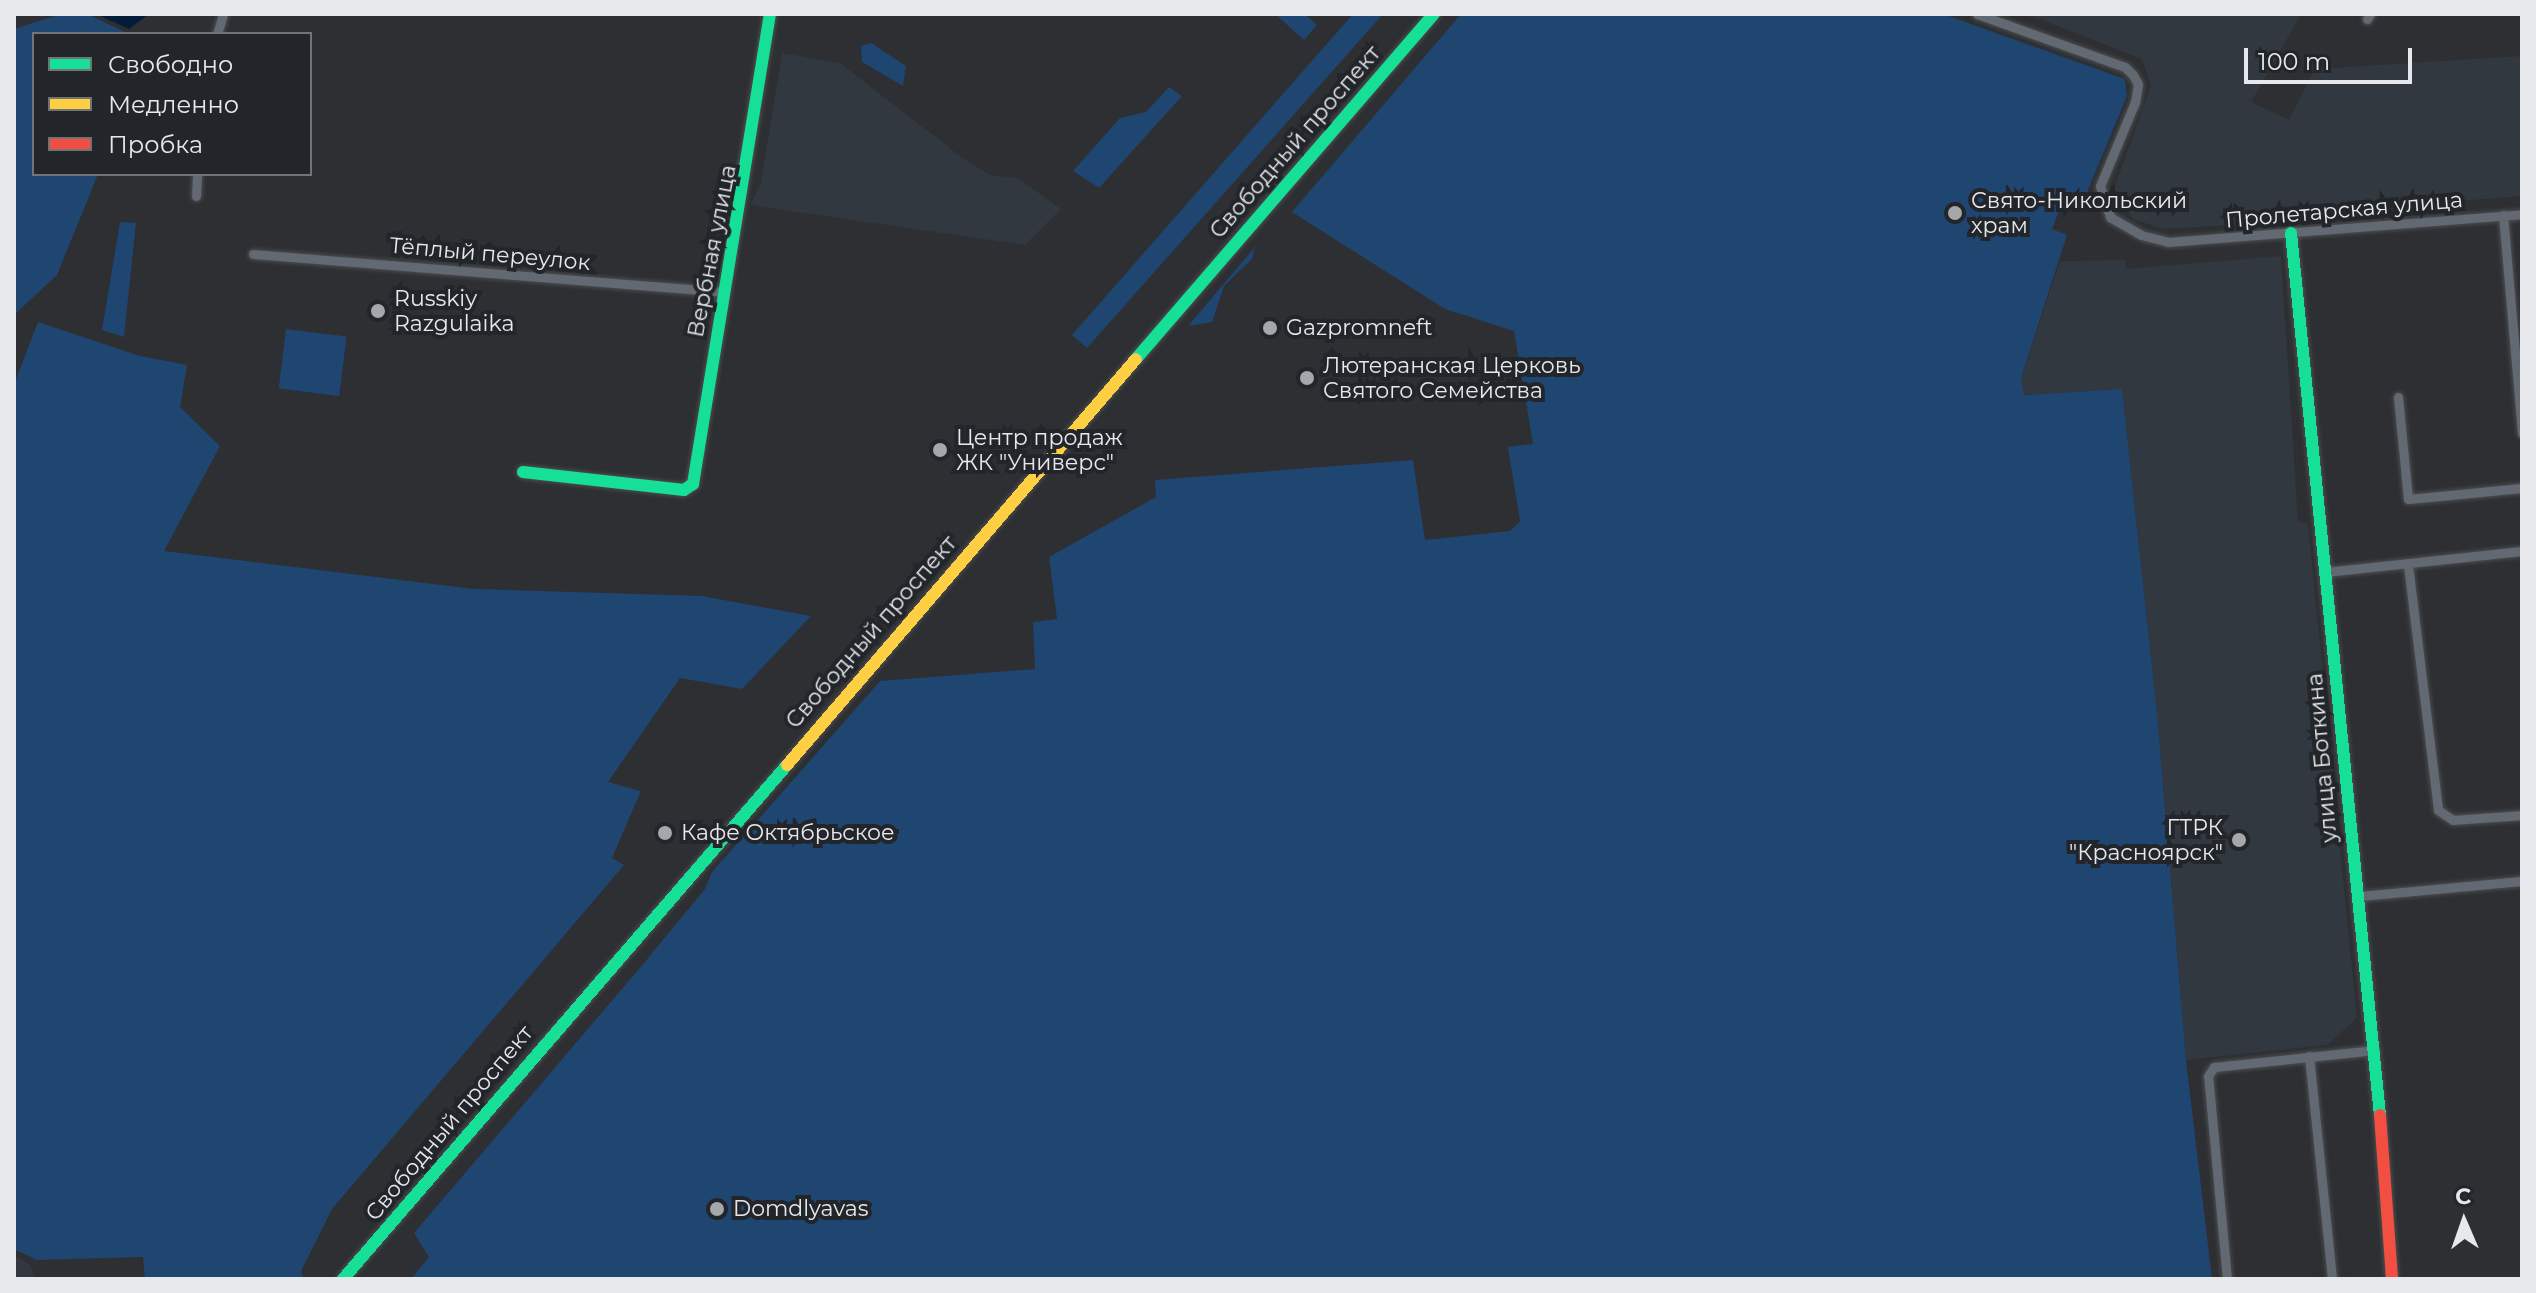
<!DOCTYPE html>
<html>
<head>
<meta charset="utf-8">
<style>
	body { margin:0 }
	#map { position:relative; width:2536px; height:1293px; overflow:hidden; background:#2d2f32; font-family:Montserrat,sans-serif }
	div>[style] { position:absolute }
	[style*='--x'] { left:calc(var(--x)*1px); top:calc(var(--y)*1px); width:calc(var(--w)*1px); rotate:calc(var(--a)*1deg) }
	.built>* { inset:0; background:#313840 }
	.green>* { inset:0; background:#1f4571; transform-origin:0 0 }
	.water>* { inset:0; background:#041c39 }
	.roads { filter:drop-shadow(0 0 2px #4b4d4f) drop-shadow(0 0 2px #4b4d4f) }
	.street>* { height:9px; margin:-4.5px; padding:0 4.5px; transform-origin:4.5px; border-radius:4.5px; background:#626972 }
	.fast>* { height:12px; margin:-6px; padding:0 6px; transform-origin:6px; border-radius:6px; background:#16e098 }
	.slow>* { height:12px; margin:-6px; padding:0 6px; transform-origin:6px; border-radius:6px; background:#ffcf43 }
	.jam>* { height:12px; margin:-6px; padding:0 6px; transform-origin:6px; border-radius:6px; background:#f24e42 }
	.dots>* { width:22px; height:22px; translate:-50% -50%; box-sizing:border-box; border:4px solid #22252a; border-radius:50% }
	span { translate:-50% -50%; white-space:nowrap; text-align:center; line-height:1.15; -webkit-text-stroke:8px #22252a; paint-order:stroke }
	.street-label { font-size:22px; color:#e6e8ec }
	.poi-label { font-size:22px; color:#e6e8ec }
	.left { translate:0 -50%; text-align:left }
	.right { translate:-100% -50%; text-align:right }
	.frame { position:absolute; inset:0; border:16px solid #e6e8ec; pointer-events:none }
	.legend { position:absolute; left:32px; top:32px; width:280px; height:144px; box-sizing:border-box; background:#22252a; border:2px solid #707378; margin:0; padding:10px 14px; list-style:none; font-size:24px; color:#e6e8ec }
	.legend li { display:flex; align-items:center; gap:16px; height:40px }
	.legend b { width:40px; border:2px solid #707378 }
	.north { position:absolute; left:2424px; top:1181px; width:80px; height:80px; -webkit-text-stroke:6px #22252a; paint-order:stroke; rotate:358deg; font-size:22px; font-weight:700; line-height:32px; text-align:center; color:#e6e8ec }
	.north::after { content:''; display:block; margin:auto; width:28px; height:36px; background:#e6e8ec; clip-path:polygon(50% 0,100% 100%,50% 72%,0 100%) }
	.scale { position:absolute; left:2244px; top:48px; width:168px; height:36px; box-sizing:border-box; border:4px solid #e6e8ec; border-top:0; padding-left:10px; font-size:24px; line-height:28px; white-space:nowrap; color:#e6e8ec; -webkit-text-stroke:6px #22252a; paint-order:stroke }
</style>
</head>
<body>
<div id="map">
	<div class="built">
		<div style="clip-path:polygon(2027px 14px,2301px 14px,2251px 102px,2289px 120px,2315px 69px,2522px 56px,2522px 196px,2280px 215px,2268px 223px,2162px 229px,2133px 219px,2113px 191px,2151px 86px,2142px 59px)"></div>
		<div style="clip-path:polygon(782px 53px,840px 63px,964px 159px,990px 175px,1018px 178px,1061px 209px,1025px 245px,750px 205px,761px 183px)"></div>
		<div style="clip-path:polygon(2281px 256px,2298px 522px,2308px 523px,2357px 1018px,2327px 1045px,2186px 1060px,2157px 713px,2122px 389px,2023px 395px,2021px 378px,2060px 261px,2125px 260px,2126px 269px)"></div>
		<div style="clip-path:polygon(14px 1256px,30px 1264px,35px 1279px,14px 1279px)"></div>
	</div>
	<div class="green">
		<div style="clip-path:polygon(61px 14px,87px 14px,129px 34px,34px 34px,34px 174px,98px 174px,57px 275px,14px 315px,14px 29px)"></div>
		<div style="clip-path:polygon(1275px 14px,1305px 14px,1317px 25px,1304px 40px)"></div>
		<div style="clip-path:polygon(1353px 14px,1383px 14px,1087px 348px,1072px 335px)"></div>
		<div style="clip-path:polygon(1461px 14px,1943px 14px,2125px 79px,2127px 96px,2083px 202px,2065px 195px,2052px 229px,2067px 235px,2021px 378px,2024px 395px,2122px 389px,2157px 713px,2186px 1060px,2212px 1279px,411px 1279px,429px 1257px,414px 1233px,644px 963px,705px 889px,712px 872px,880px 681px,1035px 669px,1033px 622px,1057px 619px,1049px 557px,1156px 497px,1155px 480px,1413px 460px,1425px 540px,1510px 531px,1520px 521px,1508px 447px,1533px 444px,1514px 331px,1445px 309px,1292px 212px)"></div>
		<div style="clip-path:polygon(871px 43px,906px 66px,903px 86px,862px 62px,861px 46px)"></div>
		<div style="clip-path:polygon(1169px 87px,1182px 96px,1099px 188px,1073px 171px,1120px 118px,1146px 112px)"></div>
		<div style="clip-path:polygon(120px 222px,136px 223px,124px 337px,102px 330px)"></div>
		<div style="clip-path:polygon(1255px 247px,1252px 259px,1224px 286px,1212px 322px,1188px 326px)"></div>
		<div style="clip-path:polygon(38px 322px,140px 356px,187px 365px,180px 407px,220px 446px,164px 551px,474px 589px,702px 596px,811px 616px,742px 689px,680px 678px,608px 782px,641px 791px,612px 858px,624px 865px,332px 1209px,301px 1271px,304px 1279px,145px 1279px,143px 1257px,37px 1260px,14px 1249px,14px 384px)"></div>
		<div style="left:286px;top:329px;width:61px;height:60px;rotate:7deg"></div>
	</div>
	<div class="water">
		<div style="clip-path:polygon(96px 14px,149px 14px,129px 29px)"></div>
	</div>
	<div class="roads">
		<div class="street">
			<div style="--x:1977;--y:14;--w:157;--a:19.7"></div>
			<div style="--x:2125;--y:67;--w:11;--a:45"></div>
			<div style="--x:2133;--y:75;--w:10;--a:61"></div>
			<div style="--x:2138;--y:84;--w:18;--a:99"></div>
			<div style="--x:2135;--y:102;--w:91;--a:112.6"></div>
			<div style="--x:2100;--y:186;--w:33;--a:72"></div>
			<div style="--x:2110;--y:217;--w:36;--a:30"></div>
			<div style="--x:2141;--y:235;--w:29;--a:14"></div>
			<div style="--x:2169;--y:242;--w:354;--a:-4.5"></div>
			<div style="--x:2367;--y:19;--w:6;--a:-59"></div>
			<div style="--x:217;--y:34;--w:21;--a:-73"></div>
			<div style="--x:196;--y:196;--w:22;--a:-87"></div>
			<div style="--x:2503;--y:215;--w:219;--a:85"></div>
			<div style="--x:253;--y:254;--w:473;--a:4.6"></div>
			<div style="--x:2398;--y:397;--w:102;--a:84.4"></div>
			<div style="--x:2408;--y:499;--w:115;--a:-5.5"></div>
			<div style="--x:2408;--y:565;--w:247;--a:83"></div>
			<div style="--x:2438;--y:810;--w:18;--a:34"></div>
			<div style="--x:2453;--y:820;--w:69;--a:-4.1"></div>
			<div style="--x:2325;--y:572;--w:198;--a:-6.1"></div>
			<div style="--x:2359;--y:896;--w:164;--a:-5.3"></div>
			<div style="--x:2309;--y:1056;--w:224;--a:84.1"></div>
			<div style="--x:2227;--y:1279;--w:204;--a:-95.3"></div>
			<div style="--x:2208;--y:1076;--w:11;--a:-56"></div>
			<div style="--x:2214;--y:1067;--w:162;--a:-6"></div>
		</div>
		<div class="fast">
			<div style="--x:2291;--y:233;--w:886;--a:84.24"></div>
			<div style="--x:1136;--y:359;--w:456;--a:-49.2"></div>
			<div style="--x:523;--y:472;--w:162;--a:6.4"></div>
			<div style="--x:684;--y:490;--w:11;--a:-34"></div>
			<div style="--x:693;--y:484;--w:476;--a:-80.7"></div>
			<div style="--x:343;--y:1279;--w:679;--a:-49.18"></div>
		</div>
		<div class="slow">
			<div style="--x:787;--y:765;--w:535;--a:-49.32"></div>
		</div>
		<div class="jam">
			<div style="--x:2380;--y:1115;--w:164;--a:85.8"></div>
		</div>
	</div>
	<div class="dots">
		<div style="left:1955px;top:213px;background:#a5a7ab"></div>
		<div style="left:378px;top:311px;background:#a5a7ab"></div>
		<div style="left:1270px;top:328px;background:#a5a7ab"></div>
		<div style="left:1307px;top:378px;background:#a5a7ab"></div>
		<div style="left:940px;top:450px;background:#a5a7ab"></div>
		<div style="left:665px;top:833px;background:#a5a7ab"></div>
		<div style="left:2239px;top:840px;background:#a5a7ab"></div>
		<div style="left:717px;top:1209px;background:#a5a7ab"></div>
	</div>
	<div class="street-label">
		<span style="left:1295px;top:142px;rotate:-49deg">Свободный проспект</span>
		<span style="left:2344px;top:210px;rotate:-5deg">Пролетарская улица</span>
		<span style="left:712px;top:251px;rotate:-79deg">Вербная улица</span>
		<span style="left:490px;top:254px;rotate:5deg">Тёплый переулок</span>
		<span style="left:871px;top:632px;rotate:-49deg">Свободный проспект</span>
		<span style="left:2322px;top:758px;rotate:-95deg">улица Боткина</span>
		<span style="left:449px;top:1123px;rotate:-50deg">Свободный проспект</span>
	</div>
	<div class="poi-label">
		<span class="left" style="left:1971px;top:213px">Свято-Никольский<br>храм</span>
		<span class="left" style="left:394px;top:311px">Russkiy<br>Razgulaika</span>
		<span class="left" style="left:1286px;top:328px">Gazpromneft</span>
		<span class="left" style="left:1323px;top:378px">Лютеранская Церковь<br>Святого Семейства</span>
		<span class="left" style="left:956px;top:450px">Центр продаж<br>ЖК "Универс"</span>
		<span class="right" style="left:2223px;top:840px">ГТРК<br>"Красноярск"</span>
		<span class="left" style="left:681px;top:833px">Кафе Октябрьское</span>
		<span class="left" style="left:733px;top:1209px">Domdlyavas</span>
	</div>
	<div class="frame"></div>
	<ul class="legend">
	<li><b style="height:10px;background:#16e098"></b>Свободно</li>
	<li><b style="height:10px;background:#ffcf43"></b>Медленно</li>
	<li><b style="height:10px;background:#f24e42"></b>Пробка</li>
	</ul>
	<div class="north">С</div>
	<div class="scale">100 m</div>
</div>
</body>
</html>
